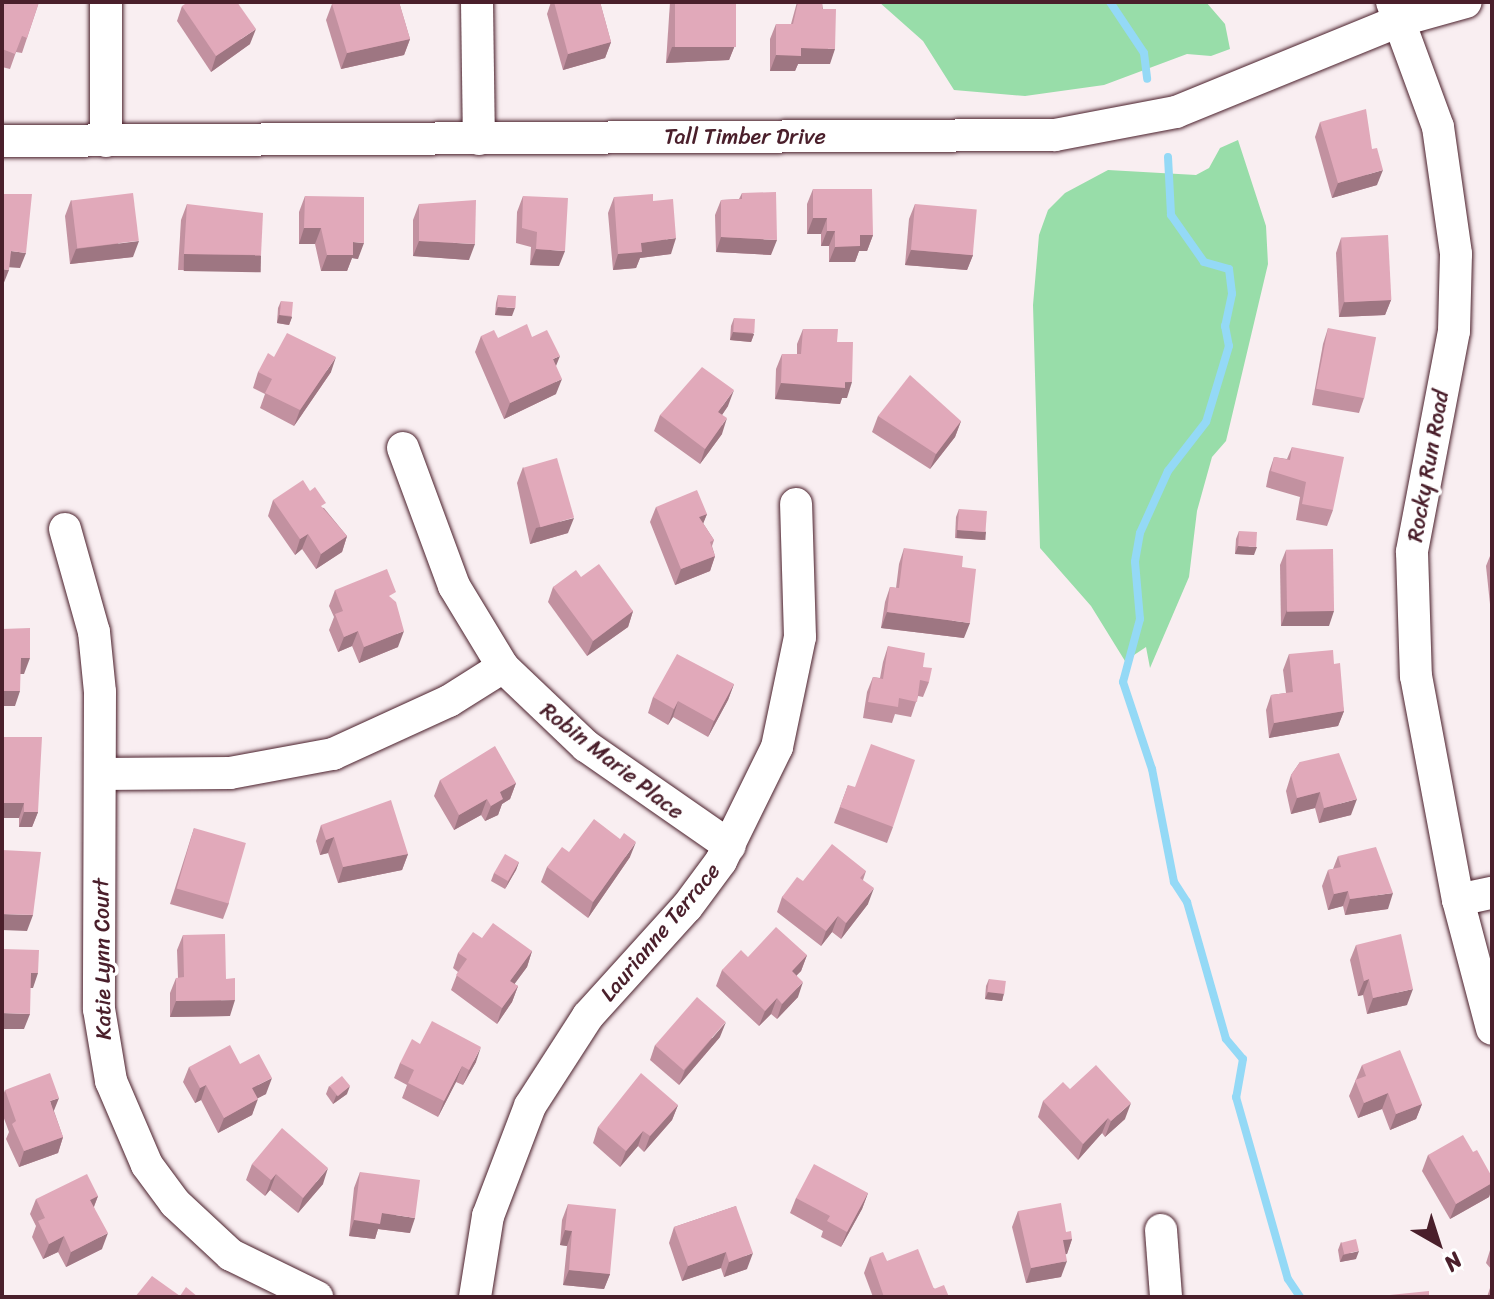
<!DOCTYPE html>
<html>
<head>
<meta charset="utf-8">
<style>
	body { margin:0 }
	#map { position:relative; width:1494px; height:1299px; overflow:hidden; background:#f9eef1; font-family:Sriracha,sans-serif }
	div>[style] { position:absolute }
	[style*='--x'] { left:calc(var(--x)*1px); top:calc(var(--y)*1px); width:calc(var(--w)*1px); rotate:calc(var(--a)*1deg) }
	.green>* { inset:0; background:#98dda9 }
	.stream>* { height:8px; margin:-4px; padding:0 4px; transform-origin:4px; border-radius:4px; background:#94d9f6 }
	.roads { filter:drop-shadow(0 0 2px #4a1f2b) drop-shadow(0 0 2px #4a1f2b) }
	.street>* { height:32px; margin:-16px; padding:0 16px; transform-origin:16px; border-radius:16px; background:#fff }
	.wall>* { inset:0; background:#c291a0 }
	.shaded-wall>* { inset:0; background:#9e7682; transform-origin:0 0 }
	.building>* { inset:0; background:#e1a9ba; transform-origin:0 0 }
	span { translate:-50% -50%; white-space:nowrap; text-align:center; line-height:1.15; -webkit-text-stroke:7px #fff; paint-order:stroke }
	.street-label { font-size:22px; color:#4a1f2b }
	.frame { position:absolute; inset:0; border:4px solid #4a1f2b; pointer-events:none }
	.north { position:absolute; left:1398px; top:1203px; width:80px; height:80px; -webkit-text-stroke:6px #fff; paint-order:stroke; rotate:141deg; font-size:22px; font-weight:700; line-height:32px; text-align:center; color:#4a1f2b }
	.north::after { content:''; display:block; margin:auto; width:28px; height:36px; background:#4a1f2b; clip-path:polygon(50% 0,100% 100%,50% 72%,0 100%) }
</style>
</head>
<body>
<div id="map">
	<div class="green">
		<div style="clip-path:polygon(879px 2px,1206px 2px,1225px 24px,1230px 49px,1211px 56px,1187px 54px,1104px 85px,1025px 96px,954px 90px,923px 41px)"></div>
		<div style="clip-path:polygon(1238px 140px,1266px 226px,1268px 264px,1226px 441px,1212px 457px,1197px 511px,1189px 577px,1150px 668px,1146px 647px,1125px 661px,1091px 606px,1040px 548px,1033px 305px,1039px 235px,1048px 210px,1065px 193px,1108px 170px,1196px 175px,1209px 168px,1220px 148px)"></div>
	</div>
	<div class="stream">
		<div style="--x:1110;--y:2;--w:61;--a:56.3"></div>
		<div style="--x:1144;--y:53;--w:26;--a:83"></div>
		<div style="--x:1168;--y:157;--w:58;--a:87"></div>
		<div style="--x:1171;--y:215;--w:57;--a:54.9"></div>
		<div style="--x:1204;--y:262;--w:26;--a:16"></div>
		<div style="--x:1229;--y:269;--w:25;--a:83"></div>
		<div style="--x:1232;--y:294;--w:33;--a:102"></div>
		<div style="--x:1225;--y:326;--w:20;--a:79"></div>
		<div style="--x:1229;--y:346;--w:79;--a:106.8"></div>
		<div style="--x:1206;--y:422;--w:62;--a:127.8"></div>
		<div style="--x:1168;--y:471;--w:68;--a:114.3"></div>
		<div style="--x:1140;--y:533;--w:29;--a:100"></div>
		<div style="--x:1135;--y:562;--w:57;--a:85"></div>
		<div style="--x:1140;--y:619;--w:65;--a:105.1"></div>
		<div style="--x:1123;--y:682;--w:92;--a:71.6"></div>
		<div style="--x:1152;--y:769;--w:115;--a:79"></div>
		<div style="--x:1174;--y:882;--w:24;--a:57"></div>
		<div style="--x:1187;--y:902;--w:142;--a:74.1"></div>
		<div style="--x:1226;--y:1039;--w:26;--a:50"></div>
		<div style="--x:1243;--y:1059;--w:39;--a:100"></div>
		<div style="--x:1236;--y:1097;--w:189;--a:74.1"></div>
		<div style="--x:1288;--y:1279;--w:22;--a:56"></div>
	</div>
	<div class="roads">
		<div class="street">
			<div style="--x:106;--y:2;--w:139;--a:90"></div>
			<div style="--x:477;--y:2;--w:137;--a:89.2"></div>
			<div style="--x:1392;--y:2;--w:133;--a:69.8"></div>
			<div style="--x:1438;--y:127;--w:128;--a:81.9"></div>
			<div style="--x:1456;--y:254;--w:77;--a:91.5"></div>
			<div style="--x:1454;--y:331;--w:225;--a:100.8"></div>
			<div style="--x:1412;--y:552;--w:124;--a:88.2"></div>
			<div style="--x:1416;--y:676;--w:228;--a:79.4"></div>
			<div style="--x:1458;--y:900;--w:133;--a:75.2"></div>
			<div style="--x:2;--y:141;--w:1053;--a:-0.33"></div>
			<div style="--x:1055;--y:135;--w:123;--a:-10.8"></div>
			<div style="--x:1176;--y:112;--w:243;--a:-22.2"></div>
			<div style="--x:1401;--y:20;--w:67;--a:-15.5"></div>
			<div style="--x:403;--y:448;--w:147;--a:69.7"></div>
			<div style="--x:454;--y:586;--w:95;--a:58.8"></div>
			<div style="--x:503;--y:667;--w:115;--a:43.6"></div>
			<div style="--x:586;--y:746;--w:175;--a:34.8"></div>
			<div style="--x:65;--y:529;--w:107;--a:74.3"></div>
			<div style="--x:94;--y:632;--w:60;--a:84.3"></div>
			<div style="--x:100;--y:692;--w:317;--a:90.2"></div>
			<div style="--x:99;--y:1009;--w:73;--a:80.5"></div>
			<div style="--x:111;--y:1081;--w:91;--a:66.8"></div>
			<div style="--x:147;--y:1165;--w:47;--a:53.6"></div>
			<div style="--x:175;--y:1203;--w:76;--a:42.9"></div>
			<div style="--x:231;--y:1255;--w:96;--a:26"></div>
			<div style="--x:100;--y:774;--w:130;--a:-0.4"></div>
			<div style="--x:230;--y:773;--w:105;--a:-10.5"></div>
			<div style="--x:333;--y:754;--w:128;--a:-24.6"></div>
			<div style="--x:449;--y:701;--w:64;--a:-32.2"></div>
			<div style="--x:1458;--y:900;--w:35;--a:-12"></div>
			<div style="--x:1161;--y:1230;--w:67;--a:85.7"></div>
			<div style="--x:475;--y:1297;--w:82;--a:-80.9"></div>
			<div style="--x:488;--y:1216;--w:118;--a:-69.1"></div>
			<div style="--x:530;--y:1106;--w:107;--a:-57.2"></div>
			<div style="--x:588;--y:1016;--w:147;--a:-47.8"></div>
			<div style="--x:687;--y:907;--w:57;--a:-53.5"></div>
			<div style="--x:721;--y:861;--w:127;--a:-63.8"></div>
			<div style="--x:777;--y:747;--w:112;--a:-78.2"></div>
			<div style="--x:800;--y:637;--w:133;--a:-91.7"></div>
		</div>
	</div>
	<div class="wall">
		<div style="clip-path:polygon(2px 2px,39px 2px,22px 53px,16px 52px,10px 69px,2px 67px)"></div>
		<div style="clip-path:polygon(336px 2px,399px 2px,410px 39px,404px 55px,341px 69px,326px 20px,332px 4px)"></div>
		<div style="clip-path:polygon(551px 2px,600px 2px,611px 42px,605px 58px,563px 70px,547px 14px)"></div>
		<div style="clip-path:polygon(670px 2px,736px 2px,735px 45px,729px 60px,666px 63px)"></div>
		<div style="clip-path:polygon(797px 2px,822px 2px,830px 64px,798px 64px,795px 71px,770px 71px,770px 39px,776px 24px,791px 24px)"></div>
		<div style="clip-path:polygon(182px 6px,250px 44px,211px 72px,177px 21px)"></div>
		<div style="clip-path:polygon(1320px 122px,1377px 185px,1332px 198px,1315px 137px)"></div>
		<div style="clip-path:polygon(813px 189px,873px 235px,867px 251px,859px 251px,855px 262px,829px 262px,829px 246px,821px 246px,821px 234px,807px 234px,807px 204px)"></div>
		<div style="clip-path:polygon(742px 193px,771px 255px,716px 252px,715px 215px,721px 200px,739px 199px)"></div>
		<div style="clip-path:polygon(305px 196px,358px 259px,352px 258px,347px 271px,321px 271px,315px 244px,299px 244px,299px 212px)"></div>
		<div style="clip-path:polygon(523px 196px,559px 266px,530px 265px,531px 247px,516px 243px,517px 212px)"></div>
		<div style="clip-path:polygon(614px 197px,653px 201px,671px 254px,640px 258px,636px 268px,613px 270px,608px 213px)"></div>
		<div style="clip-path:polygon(71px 200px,133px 257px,70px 264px,65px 216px)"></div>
		<div style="clip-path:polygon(187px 204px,261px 255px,255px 271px,178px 270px,181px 220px)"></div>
		<div style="clip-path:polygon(419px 204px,469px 260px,413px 256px,413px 220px)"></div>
		<div style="clip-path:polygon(915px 204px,973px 255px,967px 270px,905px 265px,909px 219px)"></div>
		<div style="clip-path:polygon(1341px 238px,1391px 300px,1385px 315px,1339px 317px,1336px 253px)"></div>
		<div style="clip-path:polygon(498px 295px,512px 316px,495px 315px,496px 303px)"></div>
		<div style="clip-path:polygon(281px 301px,292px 317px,289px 325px,277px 323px,278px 308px)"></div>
		<div style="clip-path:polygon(734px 318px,754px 334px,751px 342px,730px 340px,731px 326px)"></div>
		<div style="clip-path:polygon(1328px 328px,1364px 398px,1359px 413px,1312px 405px,1323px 344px)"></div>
		<div style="clip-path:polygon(803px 329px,837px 342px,847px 398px,842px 398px,840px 404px,775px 399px,776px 369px,782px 354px,797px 354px,797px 344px)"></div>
		<div style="clip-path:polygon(481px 336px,498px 338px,532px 337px,556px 366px,556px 394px,504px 419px,475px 352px)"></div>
		<div style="clip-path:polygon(274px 357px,331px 372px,294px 426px,260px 408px,265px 394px,253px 388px,258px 372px)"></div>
		<div style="clip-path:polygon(728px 406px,722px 415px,722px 434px,700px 464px,654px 431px,660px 415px)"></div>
		<div style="clip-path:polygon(878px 416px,961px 421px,955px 437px,930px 469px,872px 432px)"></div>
		<div style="clip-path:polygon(1292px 447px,1333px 510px,1327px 526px,1296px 520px,1300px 497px,1266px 487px,1269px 472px,1274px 457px,1287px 459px)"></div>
		<div style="clip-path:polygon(523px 467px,568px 533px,530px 544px,517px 483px)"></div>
		<div style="clip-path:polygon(273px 500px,324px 508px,347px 536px,342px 552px,316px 569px,302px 549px,295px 555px,268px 516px)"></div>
		<div style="clip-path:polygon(656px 507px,707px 514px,703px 523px,714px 540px,712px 546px,715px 556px,710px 571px,675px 585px,650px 522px)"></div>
		<div style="clip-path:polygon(959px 509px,986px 532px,983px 540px,955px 538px,956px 517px)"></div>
		<div style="clip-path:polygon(1239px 531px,1254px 555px,1235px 554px,1236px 539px)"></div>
		<div style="clip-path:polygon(904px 548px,964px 638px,881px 628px,885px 602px,890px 587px,896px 588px,899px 564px)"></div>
		<div style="clip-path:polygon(1286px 550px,1329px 626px,1281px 626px,1280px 565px)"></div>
		<div style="clip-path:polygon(1492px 551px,1492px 623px,1486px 566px)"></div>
		<div style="clip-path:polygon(581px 577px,633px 611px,628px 627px,587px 656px,548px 602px,553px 587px)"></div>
		<div style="clip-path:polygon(335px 590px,393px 600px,398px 647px,359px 663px,352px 646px,338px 652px,329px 630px,334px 617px,329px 606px)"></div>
		<div style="clip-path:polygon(888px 646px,923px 667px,929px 682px,923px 697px,918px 696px,911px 717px,895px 714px,892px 723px,863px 718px,867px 692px,873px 677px,880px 678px,883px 662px)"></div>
		<div style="clip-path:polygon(1289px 654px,1334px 664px,1344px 711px,1338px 726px,1269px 738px,1266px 710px,1271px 695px,1286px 693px,1283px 670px)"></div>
		<div style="clip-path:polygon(734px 684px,728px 700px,708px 737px,673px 717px,668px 725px,648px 713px,653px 697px)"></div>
		<div style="clip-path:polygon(2px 737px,38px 812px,32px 827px,19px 827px,19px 818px,2px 818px)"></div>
		<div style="clip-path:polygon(1300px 762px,1351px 815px,1319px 823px,1315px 808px,1291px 814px,1286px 791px,1291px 775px)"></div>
		<div style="clip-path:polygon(440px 780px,516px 783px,510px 799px,502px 804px,498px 815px,485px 821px,481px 815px,454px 830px,434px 796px)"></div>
		<div style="clip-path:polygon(848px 785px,893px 827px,887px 843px,834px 823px)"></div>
		<div style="clip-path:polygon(321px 825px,408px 854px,402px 870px,338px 883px,328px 853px,320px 855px,316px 841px)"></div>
		<div style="clip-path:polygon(194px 828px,229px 903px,223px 919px,170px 904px)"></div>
		<div style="clip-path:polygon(569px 852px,630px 857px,588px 918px,541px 882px,547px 867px)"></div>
		<div style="clip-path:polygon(1338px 856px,1388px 909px,1345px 915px,1343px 906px,1328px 910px,1322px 886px,1328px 870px,1333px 869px)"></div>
		<div style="clip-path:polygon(519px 862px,516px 870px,505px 889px,491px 881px,494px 873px)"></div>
		<div style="clip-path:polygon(866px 871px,863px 880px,868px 904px,841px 939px,832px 932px,821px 946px,777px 912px,782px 897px,803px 881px)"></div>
		<div style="clip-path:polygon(183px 935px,230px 1016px,170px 1017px,170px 993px,176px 978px,178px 978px,177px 950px)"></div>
		<div style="clip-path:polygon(482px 938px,532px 951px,527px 967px,514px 984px,518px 986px,512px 1002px,497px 1024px,451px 990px,458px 972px,453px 968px,458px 953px)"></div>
		<div style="clip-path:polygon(1356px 945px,1407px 1005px,1367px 1014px,1363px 995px,1358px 996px,1350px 960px)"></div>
		<div style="clip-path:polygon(807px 955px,801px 971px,797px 975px,798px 997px,777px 1019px,771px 1014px,759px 1026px,716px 986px,722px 970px,748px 957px)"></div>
		<div style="clip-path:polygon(989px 979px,1004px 993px,1002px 1001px,985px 999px,986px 986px)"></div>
		<div style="clip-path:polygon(720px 1037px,679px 1085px,650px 1060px,655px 1045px)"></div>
		<div style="clip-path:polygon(420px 1044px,476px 1062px,463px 1085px,456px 1082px,438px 1117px,402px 1098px,407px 1085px,394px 1078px,400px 1063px)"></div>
		<div style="clip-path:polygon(240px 1064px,266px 1094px,257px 1098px,252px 1115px,218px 1133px,201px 1100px,195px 1103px,183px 1082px,189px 1067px)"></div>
		<div style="clip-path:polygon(1362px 1065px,1422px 1104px,1416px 1119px,1390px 1130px,1382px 1109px,1358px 1118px,1349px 1096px)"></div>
		<div style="clip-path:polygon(329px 1086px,347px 1094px,333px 1104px,326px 1094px)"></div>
		<div style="clip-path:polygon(1070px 1089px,1125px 1119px,1105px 1137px,1102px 1133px,1078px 1160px,1038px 1117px,1043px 1101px)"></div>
		<div style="clip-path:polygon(5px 1090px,54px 1111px,63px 1137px,58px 1153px,19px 1167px,6px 1139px,9px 1132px,2px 1113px,2px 1098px)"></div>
		<div style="clip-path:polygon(678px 1105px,672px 1120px,644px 1152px,638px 1146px,620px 1167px,593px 1143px,598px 1127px)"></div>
		<div style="clip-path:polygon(1473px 1152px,1492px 1177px,1492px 1188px,1489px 1197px,1450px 1219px,1422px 1171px,1428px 1155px)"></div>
		<div style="clip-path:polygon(252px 1164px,323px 1184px,298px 1213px,270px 1190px,265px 1196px,246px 1180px)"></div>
		<div style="clip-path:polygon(360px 1172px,410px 1233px,378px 1229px,375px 1239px,349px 1236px,354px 1188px)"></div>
		<div style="clip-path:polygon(868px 1193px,862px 1209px,841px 1247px,821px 1237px,823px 1231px,790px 1213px,796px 1198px)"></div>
		<div style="clip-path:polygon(98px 1196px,94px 1207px,102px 1249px,66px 1267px,58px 1252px,43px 1259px,32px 1237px,36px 1226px,30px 1214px,36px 1199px)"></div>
		<div style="clip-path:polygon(568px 1204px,610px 1274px,604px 1289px,563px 1285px,567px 1246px,560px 1245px,562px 1220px)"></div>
		<div style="clip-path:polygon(736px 1206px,747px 1269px,724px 1277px,721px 1268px,682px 1281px,669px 1243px,674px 1227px)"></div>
		<div style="clip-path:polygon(1018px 1211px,1066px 1232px,1072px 1239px,1067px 1254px,1065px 1254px,1061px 1277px,1026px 1283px,1012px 1227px)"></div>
		<div style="clip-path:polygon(1341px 1242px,1356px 1259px,1340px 1262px,1338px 1250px)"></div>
		<div style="clip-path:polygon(1491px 1247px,1492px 1247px,1492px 1270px,1486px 1263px)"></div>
		<div style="clip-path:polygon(870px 1257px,887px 1261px,949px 1297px,873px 1297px,864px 1273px)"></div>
		<div style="clip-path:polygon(1492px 1282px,1492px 1297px,1487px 1297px)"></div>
	</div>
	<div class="shaded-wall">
		<div style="clip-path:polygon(256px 29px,250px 44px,211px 72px,216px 56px)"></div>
		<div style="clip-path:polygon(410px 39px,404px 55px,341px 69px,347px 53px)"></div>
		<div style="clip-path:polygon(611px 42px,605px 58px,563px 70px,568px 54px)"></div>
		<div style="clip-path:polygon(735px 45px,729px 60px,666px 63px,672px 47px)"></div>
		<div style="clip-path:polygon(801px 48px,835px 49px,830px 64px,798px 64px,795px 71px,770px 71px,776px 55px)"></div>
		<div style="clip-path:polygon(1383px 170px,1377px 185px,1332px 198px,1338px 183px)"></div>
		<div style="clip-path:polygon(813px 218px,827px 218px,821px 234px,807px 234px)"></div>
		<div style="clip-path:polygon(304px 228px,321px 228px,315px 244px,299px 244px)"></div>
		<div style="clip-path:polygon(827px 231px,835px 231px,829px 246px,821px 246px)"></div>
		<div style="clip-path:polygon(860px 235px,873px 235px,867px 251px,859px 251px,855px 262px,829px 262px,835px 247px)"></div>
		<div style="clip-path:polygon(721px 237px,777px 240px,771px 255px,716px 252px)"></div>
		<div style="clip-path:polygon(676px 238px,671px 254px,640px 258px,636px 268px,613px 270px,618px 254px,641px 243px)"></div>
		<div style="clip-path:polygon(139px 241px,133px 257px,70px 264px,76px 249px)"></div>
		<div style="clip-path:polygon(419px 241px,475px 244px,469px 260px,413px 256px)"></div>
		<div style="clip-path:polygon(353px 242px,364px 243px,358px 259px,352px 258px,347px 271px,321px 271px,327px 255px)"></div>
		<div style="clip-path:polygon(536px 249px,565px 251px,559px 266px,530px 265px)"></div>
		<div style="clip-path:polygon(911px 250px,973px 255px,967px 270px,905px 265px)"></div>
		<div style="clip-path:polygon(11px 251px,26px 253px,20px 268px,5px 267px)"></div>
		<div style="left:184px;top:254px;width:77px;height:17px;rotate:1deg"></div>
		<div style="clip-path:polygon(2px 269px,9px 270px,3px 285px,2px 285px)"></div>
		<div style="clip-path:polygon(1391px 300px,1385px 315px,1339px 317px,1344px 302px)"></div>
		<div style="clip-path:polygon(498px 307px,515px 308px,512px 316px,495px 315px)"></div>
		<div style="clip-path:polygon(279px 315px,292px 317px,289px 325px,277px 323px)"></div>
		<div style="clip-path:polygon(733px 332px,754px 334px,751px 342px,730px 340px)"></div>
		<div style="clip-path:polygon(560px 356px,554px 371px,553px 359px)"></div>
		<div style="clip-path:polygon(336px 357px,331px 372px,294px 426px,300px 410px)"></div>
		<div style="clip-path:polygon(562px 379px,556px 394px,504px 419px,510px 403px)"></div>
		<div style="clip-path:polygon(852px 382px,847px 398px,842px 398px,840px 404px,775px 399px,781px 383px)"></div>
		<div style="clip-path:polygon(734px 390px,728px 406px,713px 428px,718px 412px)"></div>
		<div style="clip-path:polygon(727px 418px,722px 434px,700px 464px,705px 449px)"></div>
		<div style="clip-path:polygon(961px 421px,955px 437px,930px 469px,936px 454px)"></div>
		<div style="clip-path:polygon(707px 514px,701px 529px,699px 517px)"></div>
		<div style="clip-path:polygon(574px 518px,568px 533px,530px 544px,536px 528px)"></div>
		<div style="left:957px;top:530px;width:29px;height:8px;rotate:4deg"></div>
		<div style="clip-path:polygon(308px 534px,302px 549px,295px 555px,300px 539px)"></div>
		<div style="clip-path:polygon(347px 536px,342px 552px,316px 569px,321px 554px)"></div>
		<div style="clip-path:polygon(1238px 546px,1257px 547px,1254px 555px,1235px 554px)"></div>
		<div style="clip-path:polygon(715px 556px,710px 571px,675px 585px,681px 569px)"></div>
		<div style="clip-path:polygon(1287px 610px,1334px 611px,1329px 626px,1281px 626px)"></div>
		<div style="clip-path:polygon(633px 611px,628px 627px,587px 656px,593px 641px)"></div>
		<div style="clip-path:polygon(887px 612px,970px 623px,964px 638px,881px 628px)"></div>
		<div style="clip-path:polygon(358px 631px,352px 646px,338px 652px,344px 637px)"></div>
		<div style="clip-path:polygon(404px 631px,398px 647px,359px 663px,364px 647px)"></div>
		<div style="clip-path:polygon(21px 658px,30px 658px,24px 674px,15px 674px)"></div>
		<div style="clip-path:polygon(734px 684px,728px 700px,708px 737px,714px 721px)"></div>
		<div style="clip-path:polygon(2px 691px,20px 691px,15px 706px,2px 706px)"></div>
		<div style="clip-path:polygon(678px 701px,673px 717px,668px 725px,674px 709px)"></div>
		<div style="clip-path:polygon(1344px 711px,1338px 726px,1269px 738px,1274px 723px)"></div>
		<div style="clip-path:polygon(516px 783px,510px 799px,502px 804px,498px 815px,485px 821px,491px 806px,500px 792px)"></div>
		<div style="clip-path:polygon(1320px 792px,1315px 808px,1291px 814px,1297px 798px)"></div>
		<div style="clip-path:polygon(487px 799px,481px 815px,454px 830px,459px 815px)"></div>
		<div style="clip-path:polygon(1357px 799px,1351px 815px,1319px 823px,1324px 808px)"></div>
		<div style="clip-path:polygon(2px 803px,24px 803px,19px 818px,2px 818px)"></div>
		<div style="clip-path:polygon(24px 812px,38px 812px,32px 827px,19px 827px)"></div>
		<div style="clip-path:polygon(334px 837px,328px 853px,320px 855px,326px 840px)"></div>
		<div style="clip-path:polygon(636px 842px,630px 857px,588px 918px,593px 902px)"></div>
		<div style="clip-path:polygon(408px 854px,402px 870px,338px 883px,343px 867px)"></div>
		<div style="clip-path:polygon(519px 862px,516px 870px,505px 889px,508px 882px)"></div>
		<div style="clip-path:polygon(874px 888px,868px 904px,841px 939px,846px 923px)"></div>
		<div style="clip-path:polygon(1348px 891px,1343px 906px,1328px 910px,1334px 894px)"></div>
		<div style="clip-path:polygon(1393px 893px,1388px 909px,1345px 915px,1350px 899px)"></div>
		<div style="clip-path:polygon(2px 914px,33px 915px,27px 931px,2px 930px)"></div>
		<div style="clip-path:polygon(838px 916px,832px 932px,821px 946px,826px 931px)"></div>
		<div style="clip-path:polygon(532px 951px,527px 967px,505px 997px,510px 981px)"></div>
		<div style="clip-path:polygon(807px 955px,801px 971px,786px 986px,792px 971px)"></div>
		<div style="clip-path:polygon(31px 973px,38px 973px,33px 988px,26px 988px)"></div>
		<div style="clip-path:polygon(1369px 979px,1363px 995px,1358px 996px,1364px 981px)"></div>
		<div style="clip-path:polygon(803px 982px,798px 997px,777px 1019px,782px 1004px)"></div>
		<div style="clip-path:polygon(518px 986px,512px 1002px,497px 1024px,502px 1008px)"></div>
		<div style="clip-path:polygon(1413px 989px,1407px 1005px,1367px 1014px,1373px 998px)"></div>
		<div style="clip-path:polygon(988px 992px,1004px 993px,1002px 1001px,985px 999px)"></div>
		<div style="clip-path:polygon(777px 998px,771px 1014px,759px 1026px,765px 1011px)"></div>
		<div style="clip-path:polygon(235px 1000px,230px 1016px,170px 1017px,176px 1001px)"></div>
		<div style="clip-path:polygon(2px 1013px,30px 1014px,24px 1029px,2px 1029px)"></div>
		<div style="clip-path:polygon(726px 1022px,720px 1037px,679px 1085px,685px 1070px)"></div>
		<div style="clip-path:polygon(481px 1047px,476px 1062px,463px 1085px,469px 1070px)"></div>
		<div style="clip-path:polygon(462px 1066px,456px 1082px,438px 1117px,444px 1101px)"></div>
		<div style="clip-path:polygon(272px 1078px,266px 1094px,247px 1104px,252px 1088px)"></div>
		<div style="clip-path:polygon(206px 1085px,201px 1100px,195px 1103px,200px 1088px)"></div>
		<div style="clip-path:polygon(350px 1086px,347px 1094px,333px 1104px,336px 1096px)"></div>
		<div style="clip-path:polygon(1388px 1093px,1382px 1109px,1358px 1118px,1364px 1103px)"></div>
		<div style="clip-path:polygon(59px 1098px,53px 1113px,50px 1101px)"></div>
		<div style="clip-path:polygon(258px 1099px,252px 1115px,218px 1133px,224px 1118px)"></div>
		<div style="clip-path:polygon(1131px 1103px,1125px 1119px,1105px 1137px,1111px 1121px)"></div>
		<div style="clip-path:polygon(1422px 1104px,1416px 1119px,1390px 1130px,1396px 1114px)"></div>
		<div style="clip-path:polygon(678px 1105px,672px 1120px,644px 1152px,650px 1136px)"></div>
		<div style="clip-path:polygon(1108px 1118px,1102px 1133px,1078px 1160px,1083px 1144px)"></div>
		<div style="clip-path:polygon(643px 1131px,638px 1146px,620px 1167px,626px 1151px)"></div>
		<div style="clip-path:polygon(63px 1137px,58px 1153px,19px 1167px,24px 1151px)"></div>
		<div style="clip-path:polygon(328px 1168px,323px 1184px,298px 1213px,303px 1198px)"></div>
		<div style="clip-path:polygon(276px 1174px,270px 1190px,265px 1196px,271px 1180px)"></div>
		<div style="clip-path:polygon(1492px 1183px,1492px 1188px,1489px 1197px,1450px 1219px,1456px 1204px)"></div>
		<div style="clip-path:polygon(868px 1193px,862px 1209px,841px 1247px,847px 1232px)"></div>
		<div style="clip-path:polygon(98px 1196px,92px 1211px,90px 1200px)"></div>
		<div style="clip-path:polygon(382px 1213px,415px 1218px,410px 1233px,378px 1229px,375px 1239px,349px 1236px,354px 1220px)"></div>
		<div style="clip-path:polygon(565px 1230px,572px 1231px,567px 1246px,560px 1245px)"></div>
		<div style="clip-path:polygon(108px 1233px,102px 1249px,66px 1267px,71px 1252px)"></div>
		<div style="clip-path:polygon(64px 1236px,58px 1252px,43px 1259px,49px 1244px)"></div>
		<div style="clip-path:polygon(1072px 1239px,1067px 1254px,1057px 1256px,1063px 1240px)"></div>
		<div style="clip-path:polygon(1359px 1251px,1356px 1259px,1340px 1262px,1343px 1255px)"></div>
		<div style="clip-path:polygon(726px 1252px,721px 1268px,682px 1281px,688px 1266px)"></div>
		<div style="clip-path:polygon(753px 1253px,747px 1269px,724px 1277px,729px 1262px)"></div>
		<div style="clip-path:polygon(1067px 1261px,1061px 1277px,1026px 1283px,1031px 1268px)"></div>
		<div style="clip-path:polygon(569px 1270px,610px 1274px,604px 1289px,563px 1285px)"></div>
	</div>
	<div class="building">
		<div style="clip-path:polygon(2px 2px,39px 2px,27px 38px,22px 36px,15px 54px,2px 49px)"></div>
		<div style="clip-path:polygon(188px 2px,237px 2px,256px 29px,216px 56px,182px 6px)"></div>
		<div style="clip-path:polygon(338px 2px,399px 2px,410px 39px,347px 53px,332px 4px)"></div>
		<div style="clip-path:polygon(554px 2px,600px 2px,611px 42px,568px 54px)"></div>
		<div style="left:675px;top:2px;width:61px;height:45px"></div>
		<div style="clip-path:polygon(798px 2px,822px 2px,822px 9px,836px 9px,835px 49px,801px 48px,801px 56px,776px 55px,776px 24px,793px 24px)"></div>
		<div style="clip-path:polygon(1366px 109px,1372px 149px,1377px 148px,1383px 170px,1338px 183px,1320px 122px)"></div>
		<div style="clip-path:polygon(813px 189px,872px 189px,873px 235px,860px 235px,860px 246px,835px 247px,835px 231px,827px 231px,827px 218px,813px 218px)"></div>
		<div style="clip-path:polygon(776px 192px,777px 240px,721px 237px,721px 200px,742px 199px,742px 193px)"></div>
		<div style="left:133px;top:193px;width:48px;height:62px;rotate:83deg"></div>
		<div style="clip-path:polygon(2px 194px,32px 194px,26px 253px,11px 251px,9px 270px,2px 269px)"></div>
		<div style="clip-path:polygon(653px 194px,653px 201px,673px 199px,676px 238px,641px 243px,642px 252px,618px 254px,614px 197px)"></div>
		<div style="clip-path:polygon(305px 196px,364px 197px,364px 243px,353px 242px,353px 255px,327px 255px,321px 228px,304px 228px)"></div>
		<div style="clip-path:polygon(523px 196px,568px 198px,565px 251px,536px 249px,537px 232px,522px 228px)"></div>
		<div style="clip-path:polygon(476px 200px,475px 244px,419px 241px,419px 204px)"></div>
		<div style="clip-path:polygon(187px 204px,263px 213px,261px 255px,184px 254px)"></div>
		<div style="left:915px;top:204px;width:62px;height:46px;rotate:5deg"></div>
		<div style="left:1388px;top:235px;width:65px;height:47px;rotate:87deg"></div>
		<div style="left:498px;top:295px;width:18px;height:12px;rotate:3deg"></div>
		<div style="left:281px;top:301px;width:12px;height:14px;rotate:5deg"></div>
		<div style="left:734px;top:318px;width:21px;height:14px;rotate:3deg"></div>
		<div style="clip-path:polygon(527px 324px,532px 337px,547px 330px,560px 356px,553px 359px,562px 379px,510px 403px,481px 336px,494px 330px,498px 338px)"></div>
		<div style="left:1328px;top:328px;width:49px;height:62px;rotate:11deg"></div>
		<div style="clip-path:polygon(803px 329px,838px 329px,837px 342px,853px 342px,852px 382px,845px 382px,845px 388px,781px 383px,782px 354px,801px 354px)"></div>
		<div style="clip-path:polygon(287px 333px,336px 357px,300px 410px,265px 393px,272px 379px,258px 372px,268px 353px,274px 357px)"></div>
		<div style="clip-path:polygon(702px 367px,734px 390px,718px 412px,727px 418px,705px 449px,660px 415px)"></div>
		<div style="clip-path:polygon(910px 375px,961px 421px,936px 454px,878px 416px)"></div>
		<div style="clip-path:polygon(1292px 447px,1344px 457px,1333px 510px,1302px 504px,1306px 482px,1271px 471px,1274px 457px,1290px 460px)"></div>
		<div style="left:557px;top:458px;width:62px;height:35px;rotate:74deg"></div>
		<div style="clip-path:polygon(303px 480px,310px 491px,315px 487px,326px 503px,321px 506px,347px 536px,321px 554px,308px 534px,300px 539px,273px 500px)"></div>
		<div style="clip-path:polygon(697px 490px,707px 514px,699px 517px,714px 540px,710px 542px,715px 556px,681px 569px,656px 507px)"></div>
		<div style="left:959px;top:509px;width:28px;height:21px;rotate:4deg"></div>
		<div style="left:1239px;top:531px;width:18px;height:15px;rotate:3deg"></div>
		<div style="clip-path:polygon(904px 548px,963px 556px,962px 567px,976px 569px,970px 623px,887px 612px,890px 587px,899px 588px)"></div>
		<div style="left:1333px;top:549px;width:62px;height:47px;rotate:89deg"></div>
		<div style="clip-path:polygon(599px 564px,633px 611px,593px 641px,553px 587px,576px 570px,581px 577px)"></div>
		<div style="clip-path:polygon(387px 569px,396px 592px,389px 596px,396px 602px,404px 631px,364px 647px,358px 631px,344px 637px,335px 614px,343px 611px,335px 590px)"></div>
		<div style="clip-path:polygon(30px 628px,30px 658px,21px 658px,20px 691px,2px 691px,2px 629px)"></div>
		<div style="clip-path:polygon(888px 646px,925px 653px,923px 667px,932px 668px,929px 682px,920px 680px,917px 702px,899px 698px,898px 707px,868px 702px,873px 677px,883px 679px)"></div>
		<div style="clip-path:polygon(1333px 650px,1334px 664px,1340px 663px,1344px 711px,1274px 723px,1271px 695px,1293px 692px,1289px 654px)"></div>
		<div style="clip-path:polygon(677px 654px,734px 684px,714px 721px,678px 701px,674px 709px,653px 697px)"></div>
		<div style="clip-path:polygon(2px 737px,42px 737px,38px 812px,24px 812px,24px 803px,2px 803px)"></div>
		<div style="clip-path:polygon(871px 744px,915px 760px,893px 827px,840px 807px,848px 785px,855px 787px)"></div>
		<div style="clip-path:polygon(495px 746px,516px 783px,500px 792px,503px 799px,491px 806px,487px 799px,459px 815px,440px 780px)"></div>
		<div style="clip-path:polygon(1339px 753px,1357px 799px,1324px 808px,1320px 792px,1297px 798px,1291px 775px,1300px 762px)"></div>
		<div style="clip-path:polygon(391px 800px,408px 854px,343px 867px,334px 837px,326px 840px,321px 825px)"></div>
		<div style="clip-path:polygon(594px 819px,620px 839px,624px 833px,636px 842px,593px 902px,547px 867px,562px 847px,569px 852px)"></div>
		<div style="left:194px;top:828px;width:54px;height:63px;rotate:16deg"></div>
		<div style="clip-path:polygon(832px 844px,866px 871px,860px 878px,874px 888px,846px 923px,838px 916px,826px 931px,782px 897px,797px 877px,803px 881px)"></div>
		<div style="clip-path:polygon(1376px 847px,1393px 893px,1350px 899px,1348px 891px,1334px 894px,1328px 870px,1341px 867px,1338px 856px)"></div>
		<div style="clip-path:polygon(2px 850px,41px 852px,33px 915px,2px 914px)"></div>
		<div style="left:505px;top:854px;width:16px;height:22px;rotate:30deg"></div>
		<div style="clip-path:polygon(493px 923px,532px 951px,510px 981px,518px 986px,502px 1008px,456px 975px,467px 959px,458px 953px,473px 932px,482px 938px)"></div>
		<div style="clip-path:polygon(776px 927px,807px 955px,792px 971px,803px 982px,782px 1004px,777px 998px,765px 1011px,722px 970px,741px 950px,748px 957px)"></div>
		<div style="clip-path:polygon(225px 934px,226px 979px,235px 978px,235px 1000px,176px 1001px,176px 978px,184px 977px,183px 935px)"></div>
		<div style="clip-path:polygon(1401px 934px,1413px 989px,1373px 998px,1369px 979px,1364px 981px,1356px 945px)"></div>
		<div style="clip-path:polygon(2px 949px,39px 950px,38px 973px,31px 973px,30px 1014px,2px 1013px)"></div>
		<div style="left:989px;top:979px;width:17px;height:13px;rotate:7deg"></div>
		<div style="left:697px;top:997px;width:38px;height:64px;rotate:41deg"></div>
		<div style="clip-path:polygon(432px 1021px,481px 1047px,469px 1070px,462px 1066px,444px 1101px,408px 1083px,414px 1070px,400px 1063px,412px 1039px,420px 1044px)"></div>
		<div style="clip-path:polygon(230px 1045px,240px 1064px,259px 1054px,272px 1078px,252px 1088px,258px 1099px,224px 1118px,206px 1085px,200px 1088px,189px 1067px)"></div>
		<div style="clip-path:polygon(1400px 1050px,1422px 1104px,1396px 1114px,1388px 1093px,1364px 1103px,1355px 1080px,1366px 1076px,1362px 1065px)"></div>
		<div style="clip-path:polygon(1096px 1065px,1131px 1103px,1111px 1121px,1108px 1118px,1083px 1144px,1043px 1101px,1063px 1082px,1070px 1089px)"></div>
		<div style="clip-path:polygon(50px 1073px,59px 1098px,50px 1101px,63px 1137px,24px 1151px,12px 1124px,16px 1121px,5px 1090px)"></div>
		<div style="clip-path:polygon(641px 1073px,678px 1105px,650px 1136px,643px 1131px,626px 1151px,598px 1127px)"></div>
		<div style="left:342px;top:1076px;width:13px;height:16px;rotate:51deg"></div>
		<div style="clip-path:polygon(282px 1128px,328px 1168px,303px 1198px,276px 1174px,271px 1180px,252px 1164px)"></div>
		<div style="clip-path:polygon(1463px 1135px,1473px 1152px,1477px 1150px,1492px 1177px,1492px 1183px,1456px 1204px,1428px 1155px)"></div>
		<div style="clip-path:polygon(814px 1164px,868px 1193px,847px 1232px,827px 1221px,830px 1216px,796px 1198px)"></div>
		<div style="clip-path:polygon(360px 1172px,420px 1180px,415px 1218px,382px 1213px,380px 1224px,354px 1220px)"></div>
		<div style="clip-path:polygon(87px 1174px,98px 1196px,90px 1200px,108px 1233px,71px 1252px,64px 1236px,49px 1244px,38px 1221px,45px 1218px,36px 1199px)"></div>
		<div style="clip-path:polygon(1061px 1203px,1066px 1232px,1071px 1231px,1072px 1239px,1063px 1240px,1067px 1261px,1031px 1268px,1018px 1211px)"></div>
		<div style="clip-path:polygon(568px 1204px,616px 1209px,610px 1274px,569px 1270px,572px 1231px,565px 1230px)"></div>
		<div style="clip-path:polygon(736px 1206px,753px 1253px,729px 1262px,726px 1252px,688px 1266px,674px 1227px)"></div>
		<div style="left:1356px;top:1239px;width:12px;height:15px;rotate:76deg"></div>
		<div style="clip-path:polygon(918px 1249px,934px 1289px,944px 1285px,949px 1297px,884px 1297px,870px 1257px,883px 1252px,887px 1261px)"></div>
		<div style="clip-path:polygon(152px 1276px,180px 1296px,186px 1287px,198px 1297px,135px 1297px)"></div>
		<div style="clip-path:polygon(1429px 1291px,1429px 1297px,1370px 1297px)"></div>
	</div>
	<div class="street-label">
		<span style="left:745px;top:137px">Tall Timber Drive</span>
		<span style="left:1428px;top:466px;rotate:-80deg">Rocky Run Road</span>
		<span style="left:612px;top:761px;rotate:38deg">Robin Marie Place</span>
		<span style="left:660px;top:932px;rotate:-50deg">Laurianne Terrace</span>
		<span style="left:102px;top:959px;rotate:-91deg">Katie Lynn Court</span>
	</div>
	<div class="frame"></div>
	<div class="north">N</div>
</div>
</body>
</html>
